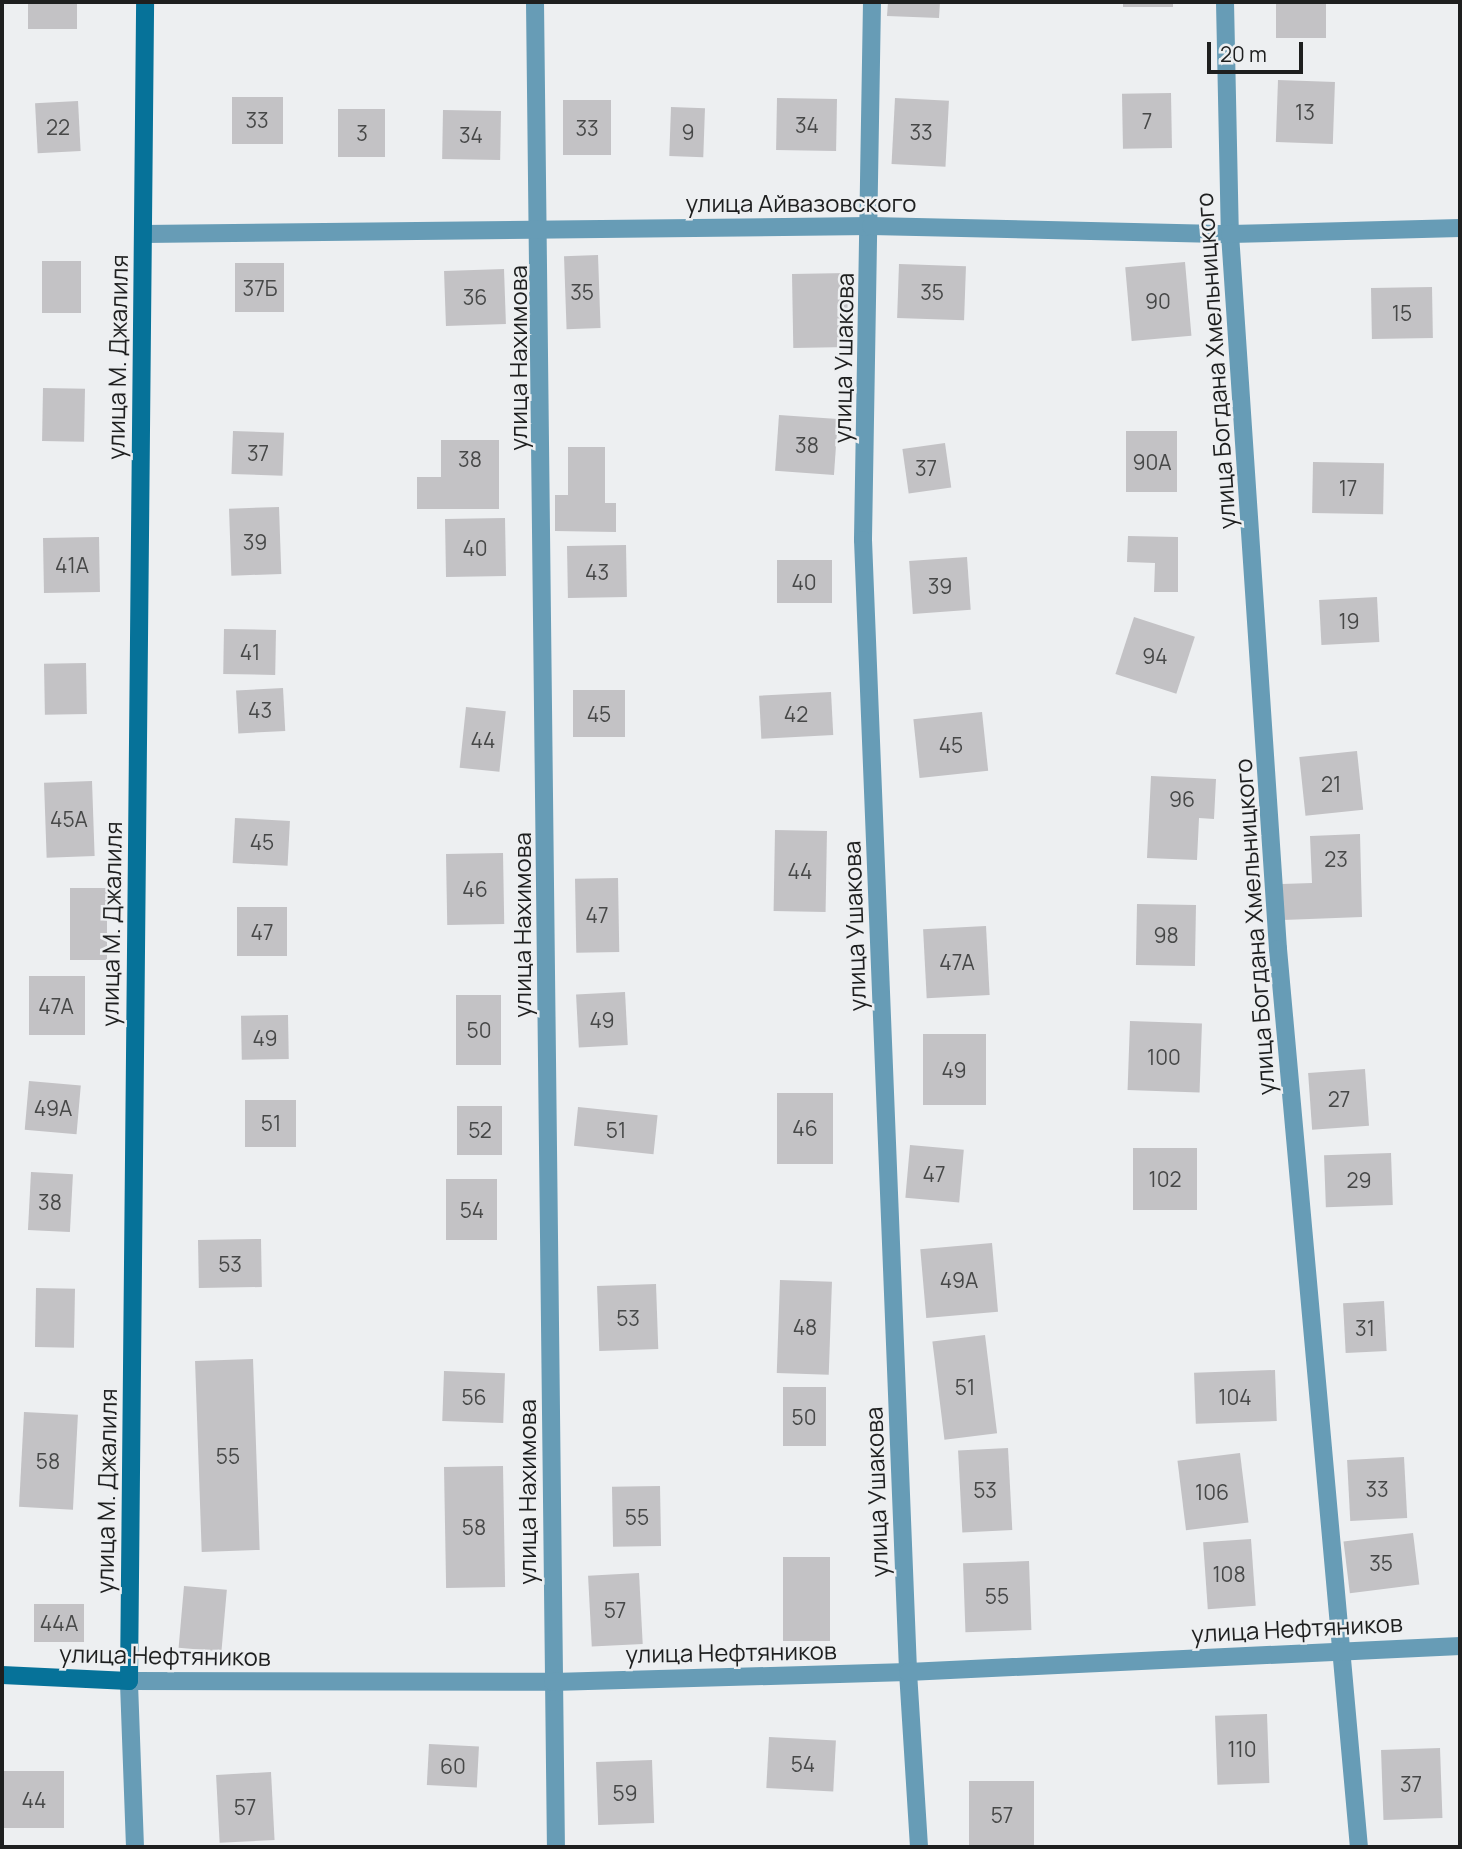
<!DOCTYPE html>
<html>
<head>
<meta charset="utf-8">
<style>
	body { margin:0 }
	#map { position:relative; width:1462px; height:1849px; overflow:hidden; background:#edeff1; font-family:Manrope,sans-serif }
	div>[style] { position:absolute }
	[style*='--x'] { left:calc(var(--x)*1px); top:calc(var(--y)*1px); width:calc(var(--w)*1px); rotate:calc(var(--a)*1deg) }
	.building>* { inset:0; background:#c3c2c5; transform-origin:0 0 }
	.street>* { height:18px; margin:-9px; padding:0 9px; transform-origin:9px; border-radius:9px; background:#679cb6 }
	.secondary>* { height:18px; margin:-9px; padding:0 9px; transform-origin:9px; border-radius:9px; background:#067299 }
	span { translate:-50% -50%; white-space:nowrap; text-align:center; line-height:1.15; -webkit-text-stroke:5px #edeff1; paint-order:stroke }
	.number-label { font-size:21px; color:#474848 }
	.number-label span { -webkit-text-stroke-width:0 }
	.street-label { font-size:24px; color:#1e1f1f }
	.frame { position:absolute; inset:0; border:4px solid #1e1f1f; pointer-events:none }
	.scale { position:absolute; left:1207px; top:42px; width:96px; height:32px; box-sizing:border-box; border:4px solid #1e1f1f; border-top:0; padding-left:9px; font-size:21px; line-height:24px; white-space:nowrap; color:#1e1f1f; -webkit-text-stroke:5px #edeff1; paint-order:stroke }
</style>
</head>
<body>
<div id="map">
	<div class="building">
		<div style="left:28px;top:2px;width:49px;height:27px"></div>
		<div style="clip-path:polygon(888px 2px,940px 2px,939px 18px,887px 16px)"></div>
		<div style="left:1123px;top:2px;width:50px;height:5px"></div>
		<div style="left:1276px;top:2px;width:50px;height:36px"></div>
		<div style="left:1278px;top:80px;width:57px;height:62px;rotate:2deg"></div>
		<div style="left:1171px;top:93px;width:55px;height:49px;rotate:89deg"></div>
		<div style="left:232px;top:97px;width:51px;height:47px"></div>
		<div style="left:777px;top:98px;width:60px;height:52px;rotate:1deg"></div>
		<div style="left:895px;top:98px;width:54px;height:66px;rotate:3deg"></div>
		<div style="left:563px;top:100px;width:48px;height:55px"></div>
		<div style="left:78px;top:101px;width:50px;height:43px;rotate:87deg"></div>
		<div style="left:671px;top:107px;width:34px;height:49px;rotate:2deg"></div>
		<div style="left:338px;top:109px;width:47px;height:48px"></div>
		<div style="left:443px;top:110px;width:58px;height:49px;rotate:1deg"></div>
		<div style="left:598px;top:255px;width:73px;height:34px;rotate:88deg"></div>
		<div style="left:42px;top:261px;width:39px;height:52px"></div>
		<div style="left:1185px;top:262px;width:74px;height:60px;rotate:85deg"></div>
		<div style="left:284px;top:263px;width:49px;height:49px;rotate:90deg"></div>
		<div style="left:899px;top:264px;width:67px;height:54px;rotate:2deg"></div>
		<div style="left:504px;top:269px;width:55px;height:60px;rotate:88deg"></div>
		<div style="left:847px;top:273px;width:74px;height:55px;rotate:89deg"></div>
		<div style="left:1432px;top:287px;width:51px;height:61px;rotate:89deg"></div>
		<div style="left:43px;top:388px;width:42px;height:53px;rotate:1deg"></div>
		<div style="left:779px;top:415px;width:59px;height:56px;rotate:4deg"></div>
		<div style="left:233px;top:431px;width:51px;height:43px;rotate:2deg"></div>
		<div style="left:1126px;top:431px;width:51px;height:61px"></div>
		<div style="clip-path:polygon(441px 440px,499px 440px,499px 509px,417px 509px,417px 477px,441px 477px)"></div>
		<div style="left:945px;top:443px;width:45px;height:43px;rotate:82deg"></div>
		<div style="clip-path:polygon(568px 447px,605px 447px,605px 503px,616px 503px,616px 532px,555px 531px,555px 495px,568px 495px)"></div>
		<div style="left:1313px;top:462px;width:71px;height:51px;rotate:1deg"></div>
		<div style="left:279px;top:507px;width:67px;height:50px;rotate:88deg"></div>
		<div style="left:505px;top:518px;width:58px;height:60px;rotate:89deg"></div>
		<div style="clip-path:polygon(1128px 536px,1178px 537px,1178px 592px,1154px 592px,1155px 563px,1127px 562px)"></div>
		<div style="left:99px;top:537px;width:55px;height:56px;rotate:89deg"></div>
		<div style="left:626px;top:545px;width:52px;height:59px;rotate:89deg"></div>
		<div style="left:967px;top:557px;width:53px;height:58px;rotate:86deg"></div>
		<div style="left:777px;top:560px;width:55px;height:43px"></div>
		<div style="left:1377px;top:597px;width:45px;height:58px;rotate:87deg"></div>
		<div style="left:1134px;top:617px;width:64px;height:60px;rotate:18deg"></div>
		<div style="left:224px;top:629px;width:52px;height:45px;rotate:1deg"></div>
		<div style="left:86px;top:663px;width:51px;height:42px;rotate:89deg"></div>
		<div style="left:283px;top:688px;width:43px;height:47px;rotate:87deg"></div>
		<div style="left:573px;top:690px;width:52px;height:47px"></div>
		<div style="left:831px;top:692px;width:43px;height:72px;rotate:87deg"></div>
		<div style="left:466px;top:707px;width:40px;height:61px;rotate:6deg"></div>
		<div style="left:982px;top:712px;width:59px;height:69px;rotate:84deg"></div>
		<div style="left:1357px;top:751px;width:59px;height:58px;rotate:84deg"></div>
		<div style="clip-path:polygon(1151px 776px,1216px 779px,1214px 819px,1199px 818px,1197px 860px,1147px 858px)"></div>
		<div style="left:92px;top:781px;width:75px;height:48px;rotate:88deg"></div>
		<div style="left:235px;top:818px;width:55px;height:45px;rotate:3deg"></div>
		<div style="left:775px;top:830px;width:52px;height:81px;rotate:1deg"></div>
		<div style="clip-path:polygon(1360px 834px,1362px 917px,1283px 920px,1282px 884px,1312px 883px,1310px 836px)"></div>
		<div style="left:503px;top:853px;width:71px;height:57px;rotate:89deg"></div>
		<div style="left:618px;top:878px;width:74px;height:43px;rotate:89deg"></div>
		<div style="left:70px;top:888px;width:37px;height:72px"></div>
		<div style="left:1137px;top:904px;width:59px;height:61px;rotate:1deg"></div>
		<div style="left:287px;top:907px;width:49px;height:50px;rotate:90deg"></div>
		<div style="left:986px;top:926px;width:69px;height:63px;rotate:87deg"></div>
		<div style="left:29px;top:976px;width:56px;height:59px"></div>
		<div style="left:625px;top:992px;width:53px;height:49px;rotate:87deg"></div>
		<div style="left:456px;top:995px;width:45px;height:70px"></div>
		<div style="left:288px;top:1015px;width:44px;height:47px;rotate:89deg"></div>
		<div style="left:1130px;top:1021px;width:72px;height:69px;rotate:2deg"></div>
		<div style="left:923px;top:1034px;width:63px;height:71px"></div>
		<div style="left:1365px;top:1069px;width:57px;height:57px;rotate:86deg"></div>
		<div style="left:29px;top:1081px;width:52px;height:49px;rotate:5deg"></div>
		<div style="left:777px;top:1093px;width:56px;height:71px"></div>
		<div style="left:245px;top:1100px;width:51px;height:47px"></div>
		<div style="left:457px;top:1106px;width:45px;height:49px"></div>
		<div style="left:578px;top:1107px;width:80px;height:39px;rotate:6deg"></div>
		<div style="left:910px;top:1145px;width:54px;height:53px;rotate:5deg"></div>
		<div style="left:1133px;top:1148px;width:64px;height:62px"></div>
		<div style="left:1391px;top:1153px;width:52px;height:67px;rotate:88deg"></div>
		<div style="left:31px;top:1172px;width:42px;height:58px;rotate:3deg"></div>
		<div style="left:446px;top:1179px;width:51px;height:61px"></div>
		<div style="left:261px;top:1239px;width:48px;height:63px;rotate:89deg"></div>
		<div style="left:992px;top:1243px;width:69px;height:72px;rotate:85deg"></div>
		<div style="left:780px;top:1280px;width:52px;height:93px;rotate:2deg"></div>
		<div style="left:656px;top:1284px;width:65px;height:59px;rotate:88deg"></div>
		<div style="left:36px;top:1288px;width:39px;height:59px;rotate:1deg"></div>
		<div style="left:1384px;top:1301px;width:50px;height:41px;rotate:87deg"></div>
		<div style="left:985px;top:1335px;width:99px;height:53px;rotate:83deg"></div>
		<div style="left:253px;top:1359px;width:191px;height:58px;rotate:88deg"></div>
		<div style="left:1275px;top:1370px;width:51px;height:81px;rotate:88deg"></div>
		<div style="left:444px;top:1371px;width:61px;height:50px;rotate:2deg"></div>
		<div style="left:783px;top:1387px;width:43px;height:59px"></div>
		<div style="left:24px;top:1412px;width:54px;height:95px;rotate:3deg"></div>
		<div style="left:1008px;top:1448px;width:82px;height:50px;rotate:87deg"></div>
		<div style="left:1240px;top:1453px;width:70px;height:63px;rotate:83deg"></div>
		<div style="left:1404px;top:1457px;width:61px;height:57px;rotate:87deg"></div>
		<div style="left:503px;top:1466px;width:121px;height:59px;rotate:89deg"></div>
		<div style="left:660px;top:1486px;width:60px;height:48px;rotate:89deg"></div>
		<div style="left:1413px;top:1533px;width:52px;height:70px;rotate:83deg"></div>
		<div style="left:1251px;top:1539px;width:67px;height:48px;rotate:86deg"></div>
		<div style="left:783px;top:1557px;width:47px;height:84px"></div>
		<div style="left:1029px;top:1561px;width:69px;height:66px;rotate:88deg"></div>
		<div style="left:639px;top:1573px;width:71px;height:51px;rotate:87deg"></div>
		<div style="left:184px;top:1586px;width:43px;height:62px;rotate:5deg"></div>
		<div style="left:34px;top:1604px;width:50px;height:38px"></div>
		<div style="left:1267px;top:1714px;width:69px;height:52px;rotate:88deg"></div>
		<div style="left:769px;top:1737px;width:67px;height:51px;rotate:3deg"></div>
		<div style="left:429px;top:1744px;width:50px;height:41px;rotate:3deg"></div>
		<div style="left:1440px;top:1748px;width:70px;height:59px;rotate:88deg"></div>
		<div style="left:652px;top:1760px;width:63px;height:56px;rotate:88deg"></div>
		<div style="left:3px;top:1771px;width:61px;height:57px"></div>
		<div style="left:271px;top:1772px;width:68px;height:55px;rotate:87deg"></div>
		<div style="left:1034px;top:1781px;width:66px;height:65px;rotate:90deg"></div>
	</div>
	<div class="street">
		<div style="--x:535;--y:2;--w:1845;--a:89.35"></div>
		<div style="--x:872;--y:2;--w:538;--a:90.96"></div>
		<div style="--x:863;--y:540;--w:1133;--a:87.72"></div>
		<div style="--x:908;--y:1672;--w:175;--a:86.4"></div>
		<div style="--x:1225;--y:2;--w:232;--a:88.8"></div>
		<div style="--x:1230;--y:234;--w:717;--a:86.16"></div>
		<div style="--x:1278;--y:949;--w:902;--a:84.85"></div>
		<div style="--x:143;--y:234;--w:728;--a:-0.63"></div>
		<div style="--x:871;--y:226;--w:359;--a:1.3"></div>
		<div style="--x:1230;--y:234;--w:230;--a:-1.5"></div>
		<div style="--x:135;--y:1847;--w:166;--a:-92.1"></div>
		<div style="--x:129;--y:1681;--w:424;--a:0.1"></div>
		<div style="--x:553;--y:1682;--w:355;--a:-1.6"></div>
		<div style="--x:908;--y:1672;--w:553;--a:-2.7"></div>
	</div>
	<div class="secondary">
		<div style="--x:2;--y:1675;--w:127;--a:2.7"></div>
		<div style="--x:129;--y:1681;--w:1679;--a:-89.45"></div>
	</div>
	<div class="number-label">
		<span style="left:1305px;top:112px">13</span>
		<span style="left:257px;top:120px">33</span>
		<span style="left:1147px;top:121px">7</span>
		<span style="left:807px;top:125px">34</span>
		<span style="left:58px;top:127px">22</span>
		<span style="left:587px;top:128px">33</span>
		<span style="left:688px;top:132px">9</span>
		<span style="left:921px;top:132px">33</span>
		<span style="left:362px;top:133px">3</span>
		<span style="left:471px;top:135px">34</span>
		<span style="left:260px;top:288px">37Б</span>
		<span style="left:582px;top:292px">35</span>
		<span style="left:932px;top:292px">35</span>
		<span style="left:475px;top:297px">36</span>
		<span style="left:1158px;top:301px">90</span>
		<span style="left:1402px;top:313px">15</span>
		<span style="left:807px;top:445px">38</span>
		<span style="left:258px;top:453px">37</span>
		<span style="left:470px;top:459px">38</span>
		<span style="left:1152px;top:462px">90А</span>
		<span style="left:926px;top:468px">37</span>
		<span style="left:1348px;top:488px">17</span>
		<span style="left:255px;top:542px">39</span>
		<span style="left:475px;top:548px">40</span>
		<span style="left:72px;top:565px">41А</span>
		<span style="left:597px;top:572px">43</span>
		<span style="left:804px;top:582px">40</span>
		<span style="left:940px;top:586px">39</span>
		<span style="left:1349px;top:621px">19</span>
		<span style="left:250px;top:652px">41</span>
		<span style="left:1155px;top:656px">94</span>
		<span style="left:260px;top:710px">43</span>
		<span style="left:599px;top:714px">45</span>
		<span style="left:796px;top:714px">42</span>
		<span style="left:483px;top:740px">44</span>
		<span style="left:951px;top:745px">45</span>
		<span style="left:1331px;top:784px">21</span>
		<span style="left:1182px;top:799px">96</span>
		<span style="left:69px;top:819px">45А</span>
		<span style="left:262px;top:842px">45</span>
		<span style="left:1336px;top:859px">23</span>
		<span style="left:800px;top:871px">44</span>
		<span style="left:475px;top:889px">46</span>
		<span style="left:597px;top:915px">47</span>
		<span style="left:262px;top:932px">47</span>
		<span style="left:1166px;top:935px">98</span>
		<span style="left:957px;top:962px">47А</span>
		<span style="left:56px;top:1006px">47А</span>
		<span style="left:602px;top:1020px">49</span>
		<span style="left:479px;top:1030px">50</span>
		<span style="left:265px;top:1038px">49</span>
		<span style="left:1164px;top:1057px">100</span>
		<span style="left:954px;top:1070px">49</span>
		<span style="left:1339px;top:1099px">27</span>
		<span style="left:53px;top:1108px">49А</span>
		<span style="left:271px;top:1123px">51</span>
		<span style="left:805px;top:1128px">46</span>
		<span style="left:480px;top:1130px">52</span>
		<span style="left:616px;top:1130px">51</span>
		<span style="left:934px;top:1174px">47</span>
		<span style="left:1165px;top:1179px">102</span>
		<span style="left:1359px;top:1180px">29</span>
		<span style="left:50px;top:1202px">38</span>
		<span style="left:472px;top:1210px">54</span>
		<span style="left:230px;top:1264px">53</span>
		<span style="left:959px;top:1280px">49А</span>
		<span style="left:628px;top:1318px">53</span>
		<span style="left:805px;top:1327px">48</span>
		<span style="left:1365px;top:1328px">31</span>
		<span style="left:965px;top:1387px">51</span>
		<span style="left:474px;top:1397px">56</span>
		<span style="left:1235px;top:1397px">104</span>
		<span style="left:804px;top:1417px">50</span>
		<span style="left:228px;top:1456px">55</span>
		<span style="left:48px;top:1461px">58</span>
		<span style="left:1377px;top:1489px">33</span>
		<span style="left:985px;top:1490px">53</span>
		<span style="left:1212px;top:1492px">106</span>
		<span style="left:637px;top:1517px">55</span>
		<span style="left:474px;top:1527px">58</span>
		<span style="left:1381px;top:1563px">35</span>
		<span style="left:1229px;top:1574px">108</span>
		<span style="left:997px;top:1596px">55</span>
		<span style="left:615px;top:1610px">57</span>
		<span style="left:59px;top:1623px">44А</span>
		<span style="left:1242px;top:1749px">110</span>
		<span style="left:803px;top:1764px">54</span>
		<span style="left:453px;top:1766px">60</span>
		<span style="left:1411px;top:1784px">37</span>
		<span style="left:625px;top:1793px">59</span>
		<span style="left:34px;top:1800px">44</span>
		<span style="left:245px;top:1807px">57</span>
		<span style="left:1002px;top:1815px">57</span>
	</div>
	<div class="street-label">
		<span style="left:801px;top:203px">улица Айвазовского</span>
		<span style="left:117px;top:357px;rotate:-89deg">улица М. Джалиля</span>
		<span style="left:518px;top:358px;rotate:-90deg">улица Нахимова</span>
		<span style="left:843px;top:358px;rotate:-89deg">улица Ушакова</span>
		<span style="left:1215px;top:361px;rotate:-94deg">улица Богдана Хмельницкого</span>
		<span style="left:111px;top:924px;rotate:-89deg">улица М. Джалиля</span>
		<span style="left:522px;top:925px;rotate:-90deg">улица Нахимова</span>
		<span style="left:854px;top:926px;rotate:-92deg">улица Ушакова</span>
		<span style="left:1254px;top:927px;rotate:-94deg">улица Богдана Хмельницкого</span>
		<span style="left:106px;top:1491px;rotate:-89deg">улица М. Джалиля</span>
		<span style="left:527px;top:1492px;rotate:-90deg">улица Нахимова</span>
		<span style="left:876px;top:1492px;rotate:-92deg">улица Ушакова</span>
		<span style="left:1297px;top:1628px;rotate:-3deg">улица Нефтяников</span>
		<span style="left:731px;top:1652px;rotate:-1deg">улица Нефтяников</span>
		<span style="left:165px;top:1655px;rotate:1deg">улица Нефтяников</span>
	</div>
	<div class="frame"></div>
	<div class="scale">20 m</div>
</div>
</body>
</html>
